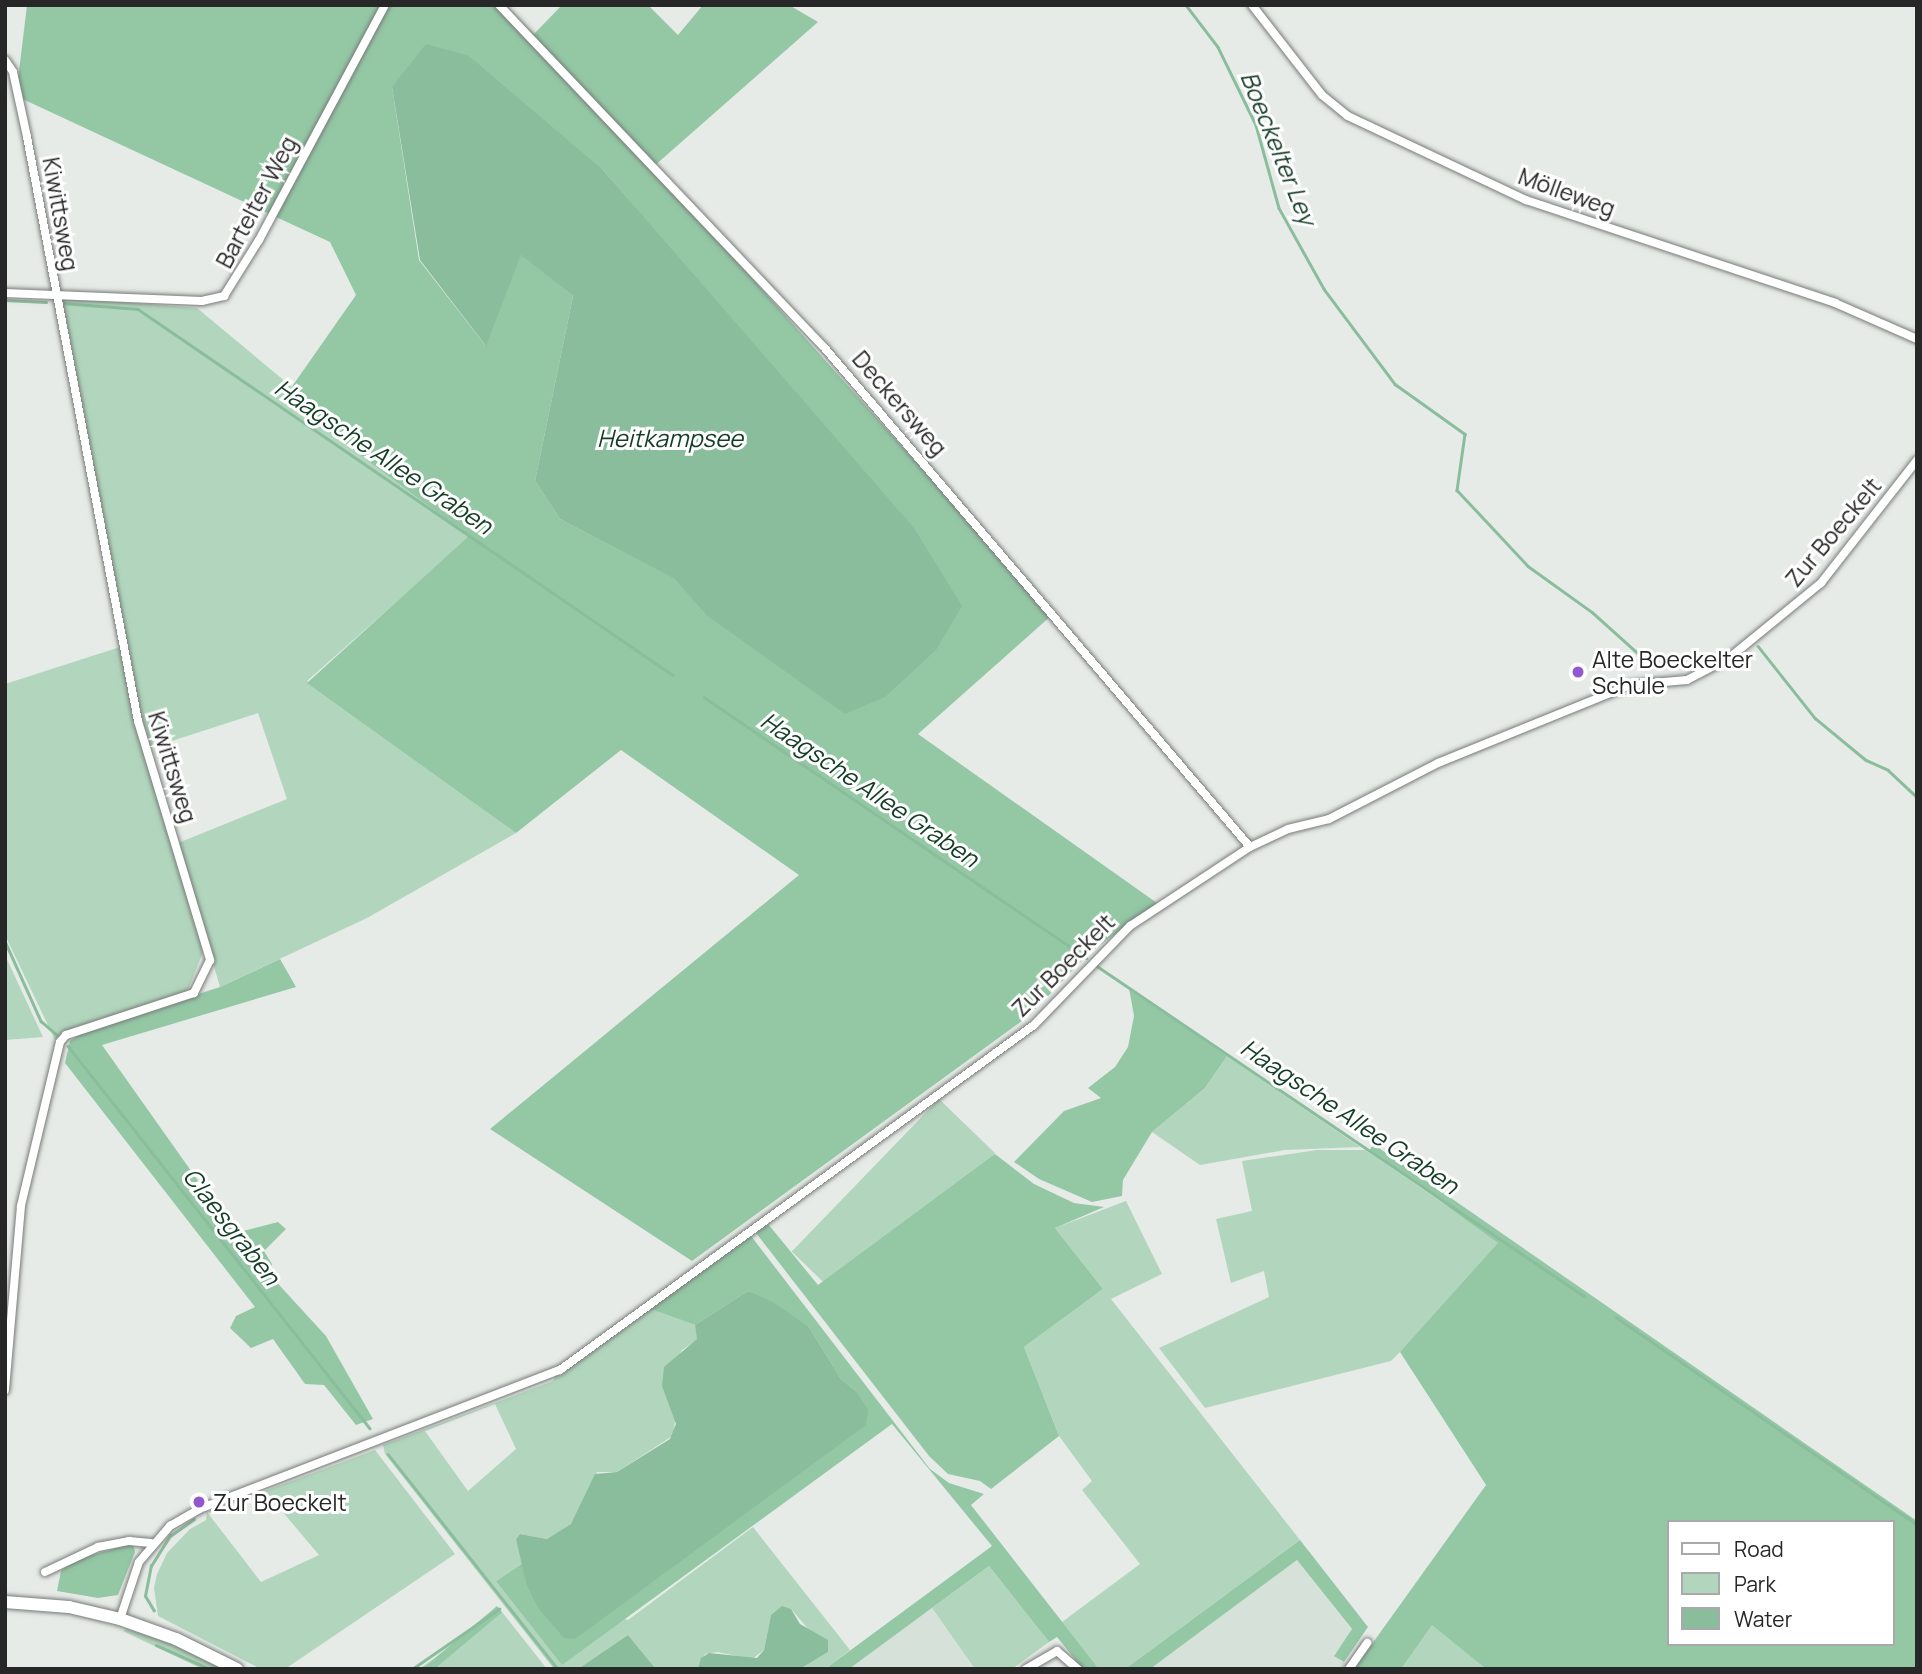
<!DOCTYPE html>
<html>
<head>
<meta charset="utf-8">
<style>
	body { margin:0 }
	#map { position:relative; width:1922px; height:1674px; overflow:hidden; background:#e7ebe8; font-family:Manrope,sans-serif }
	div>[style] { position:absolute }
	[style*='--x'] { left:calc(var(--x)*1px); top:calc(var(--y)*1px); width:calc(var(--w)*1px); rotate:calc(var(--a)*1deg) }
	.built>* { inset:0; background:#d6e1d9 }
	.green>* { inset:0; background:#b2d6bd; transform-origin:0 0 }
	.forest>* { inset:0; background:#94c8a5; transform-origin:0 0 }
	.water>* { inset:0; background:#8abd9b }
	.stream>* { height:2.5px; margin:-1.25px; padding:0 1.25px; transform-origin:1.25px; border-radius:1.25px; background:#8abd9b }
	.roads { filter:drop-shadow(0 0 2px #777b78) drop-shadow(0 0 2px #777b78) }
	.street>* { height:8px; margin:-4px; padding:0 4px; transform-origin:4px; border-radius:4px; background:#fff }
	.secondary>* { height:12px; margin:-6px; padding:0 6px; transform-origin:6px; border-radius:6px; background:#fff }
	.dots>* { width:19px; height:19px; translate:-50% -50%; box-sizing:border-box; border:4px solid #fff; border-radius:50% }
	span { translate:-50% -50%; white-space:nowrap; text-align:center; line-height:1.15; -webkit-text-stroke:6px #fff; paint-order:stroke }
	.street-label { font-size:23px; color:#262726 }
	.poi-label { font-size:23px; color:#262726 }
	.left { translate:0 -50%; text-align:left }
	.water-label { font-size:24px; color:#143d25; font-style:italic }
	.frame { position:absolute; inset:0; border:7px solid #262726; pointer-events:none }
	.legend { position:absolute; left:1667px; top:1520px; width:228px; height:126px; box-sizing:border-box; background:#fff; border:2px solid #a8a9a8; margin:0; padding:9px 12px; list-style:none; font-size:21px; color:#262726 }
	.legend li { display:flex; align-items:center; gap:14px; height:35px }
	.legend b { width:35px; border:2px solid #a8a9a8 }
</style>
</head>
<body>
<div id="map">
	<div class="built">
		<div style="clip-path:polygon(1297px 1560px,1352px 1630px,1334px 1655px,1346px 1664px,1342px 1669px,1150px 1669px)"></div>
		<div style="clip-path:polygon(932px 1608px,975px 1669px,849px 1669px)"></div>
	</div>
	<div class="green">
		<div style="clip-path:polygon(59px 297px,197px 308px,471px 536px,307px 681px,516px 833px,367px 918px,220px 987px,178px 843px,287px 799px,258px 713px,147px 749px)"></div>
		<div style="clip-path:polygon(120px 647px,205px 947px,186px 995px,55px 1040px,5px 935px,5px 684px)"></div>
		<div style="clip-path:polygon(5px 955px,43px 1037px,5px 1040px)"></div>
		<div style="clip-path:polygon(1227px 1056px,1360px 1147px,1285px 1150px,1200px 1165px,1152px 1132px,1205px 1088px)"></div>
		<div style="left:939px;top:1099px;width:78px;height:212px;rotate:44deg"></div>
		<div style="clip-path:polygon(1317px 1150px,1365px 1150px,1506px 1246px,1391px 1361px,1205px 1408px,1159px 1348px,1269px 1297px,1264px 1271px,1231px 1283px,1216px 1219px,1252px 1211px,1242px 1161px)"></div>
		<div style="clip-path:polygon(1126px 1201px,1162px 1274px,1111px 1299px,1300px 1540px,1125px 1669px,1099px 1669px,1062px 1622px,1140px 1564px,1082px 1490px,1092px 1481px,1059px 1436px,1024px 1347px,1103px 1289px,1055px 1228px)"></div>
		<div style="clip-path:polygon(evenodd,737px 1247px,652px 1309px,695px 1325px,698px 1339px,682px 1350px,663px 1386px,675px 1418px,674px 1435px,617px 1472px,597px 1472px,572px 1524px,547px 1539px,520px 1534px,516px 1539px,523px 1563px,496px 1581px,628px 1620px,753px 1527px,850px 1650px,825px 1669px,800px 1669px,828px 1652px,791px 1609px,771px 1615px,764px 1650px,752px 1659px,717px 1652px,705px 1654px,698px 1669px,656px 1669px,628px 1635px,578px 1669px,554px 1669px,385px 1454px,383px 1445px,553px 1381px,556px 1374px,737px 1247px,495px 1404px,516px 1449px,468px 1491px,425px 1431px,495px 1404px)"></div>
		<div style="clip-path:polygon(375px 1450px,455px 1554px,285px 1669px,261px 1669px,158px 1616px,154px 1588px,157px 1574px,167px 1553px,190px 1529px,206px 1520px,207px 1512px,261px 1582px,319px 1555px,265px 1491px)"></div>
		<div style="clip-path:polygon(989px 1566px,1049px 1642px,1012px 1669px,975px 1669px,932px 1608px)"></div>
		<div style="clip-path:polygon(502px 1612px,547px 1669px,419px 1669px)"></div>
		<div style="clip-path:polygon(1432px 1624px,1486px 1669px,1401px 1669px)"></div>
		<div style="clip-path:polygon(127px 1629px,173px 1644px,226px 1669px,202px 1669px,123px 1631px)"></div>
	</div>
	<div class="forest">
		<div style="clip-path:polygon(evenodd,27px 5px,504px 5px,534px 34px,562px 5px,648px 5px,678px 35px,703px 5px,789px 5px,818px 22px,653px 167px,1052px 615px,918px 734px,1157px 903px,1088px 954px,1030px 1015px,692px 1261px,490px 1129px,799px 875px,621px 750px,516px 833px,307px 683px,469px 536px,284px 398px,356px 295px,330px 242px,16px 96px,27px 5px,392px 87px,603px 170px,740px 330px,705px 614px,676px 579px,560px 519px,535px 481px,573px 296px,521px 254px,485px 345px,419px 260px,392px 87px)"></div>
		<div style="clip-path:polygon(280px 959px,296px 987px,102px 1045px,235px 1233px,278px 1222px,286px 1229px,264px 1251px,272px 1264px,270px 1275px,326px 1336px,373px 1419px,356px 1425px,324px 1385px,305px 1384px,273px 1339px,251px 1348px,230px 1328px,236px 1316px,255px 1307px,65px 1063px,70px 1041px,85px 1031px,220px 987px)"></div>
		<div style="clip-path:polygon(1129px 988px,1227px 1056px,1205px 1088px,1152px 1132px,1123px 1180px,1122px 1196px,1092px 1202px,1039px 1179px,1014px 1162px,1064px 1111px,1101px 1098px,1088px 1088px,1115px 1067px,1128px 1047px,1134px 1016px)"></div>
		<div style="clip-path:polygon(evenodd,1373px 1144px,1917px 1521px,1917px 1669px,1486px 1669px,1432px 1625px,1401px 1669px,1354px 1669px,1486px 1485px,1400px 1352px,1498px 1243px,1370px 1150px,1373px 1144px,1668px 1522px,1892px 1522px,1892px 1644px,1668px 1644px,1668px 1522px)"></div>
		<div style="clip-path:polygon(995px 1154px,1034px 1184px,1074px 1203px,1104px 1207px,1055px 1228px,1103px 1289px,1024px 1347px,1059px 1436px,991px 1489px,980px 1481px,948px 1474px,929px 1456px,756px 1233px,768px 1224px,818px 1285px)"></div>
		<div style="clip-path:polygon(751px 1236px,930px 1469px,949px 1483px,984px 1494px,971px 1505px,1099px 1669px,1083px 1669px,1057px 1637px,1049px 1642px,989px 1566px,849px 1669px,825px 1669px,992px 1546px,892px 1424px,562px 1665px,496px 1581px,523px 1563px,526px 1583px,856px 1391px,841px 1379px,809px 1327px,748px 1291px,695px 1325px,651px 1309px)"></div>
		<div style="clip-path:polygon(1300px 1540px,1368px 1627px,1344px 1662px,1334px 1656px,1352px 1629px,1297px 1560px,1150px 1669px,1125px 1669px)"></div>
		<div style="clip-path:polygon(133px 1543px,135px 1552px,118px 1595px,98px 1598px,57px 1591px,61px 1571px,75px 1560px)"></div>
		<div style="left:497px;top:1606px;width:8px;height:112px;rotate:50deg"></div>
	</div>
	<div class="water">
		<div style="clip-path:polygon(426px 44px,469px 56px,603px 170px,914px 528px,962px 606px,936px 650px,885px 697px,845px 714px,705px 614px,675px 579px,560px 519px,535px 481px,573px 296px,521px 255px,486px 346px,420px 260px,392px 87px)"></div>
		<div style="clip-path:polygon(748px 1291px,773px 1302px,809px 1327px,841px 1379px,856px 1391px,868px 1410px,866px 1425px,575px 1639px,564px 1638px,538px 1608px,526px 1583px,516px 1539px,520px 1534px,547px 1539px,571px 1524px,595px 1474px,617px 1472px,670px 1439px,676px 1424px,662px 1386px,664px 1367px,697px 1339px,695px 1325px)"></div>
		<div style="clip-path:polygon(782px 1606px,791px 1609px,800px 1624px,828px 1640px,828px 1652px,800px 1669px,698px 1669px,701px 1658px,709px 1653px,757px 1658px,764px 1650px,771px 1615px)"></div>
		<div style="clip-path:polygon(628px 1635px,656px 1669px,578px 1669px)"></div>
	</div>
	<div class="stream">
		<div style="--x:1186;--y:5;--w:53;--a:52.7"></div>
		<div style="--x:1218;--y:47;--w:87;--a:64"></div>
		<div style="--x:1256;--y:125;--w:86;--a:74.5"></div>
		<div style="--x:1279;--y:208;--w:93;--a:60.9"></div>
		<div style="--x:1324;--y:289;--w:119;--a:53.2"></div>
		<div style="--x:1395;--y:384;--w:86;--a:35.5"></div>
		<div style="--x:1465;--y:434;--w:57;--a:98.1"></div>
		<div style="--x:1457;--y:490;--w:104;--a:46.9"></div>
		<div style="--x:1528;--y:566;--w:79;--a:35.7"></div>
		<div style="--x:1592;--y:612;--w:66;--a:41.9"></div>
		<div style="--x:1641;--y:656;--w:15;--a:23"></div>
		<div style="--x:5;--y:300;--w:41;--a:2.8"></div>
		<div style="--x:62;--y:303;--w:76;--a:4.5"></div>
		<div style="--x:138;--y:309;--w:648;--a:34.38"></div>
		<div style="--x:1758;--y:646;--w:92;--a:51.6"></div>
		<div style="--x:1815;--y:718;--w:66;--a:39.5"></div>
		<div style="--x:1866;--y:760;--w:24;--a:24"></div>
		<div style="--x:1888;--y:770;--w:40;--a:43"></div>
		<div style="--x:704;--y:697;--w:463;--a:34.3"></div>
		<div style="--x:5;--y:941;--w:88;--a:65.8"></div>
		<div style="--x:41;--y:1021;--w:20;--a:41"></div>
		<div style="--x:1097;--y:966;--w:588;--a:34.12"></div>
		<div style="--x:68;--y:1046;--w:487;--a:51.7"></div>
		<div style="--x:1616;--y:1317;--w:366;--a:34.6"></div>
		<div style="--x:388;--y:1454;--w:273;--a:51.7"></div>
		<div style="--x:154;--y:1611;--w:17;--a:-121"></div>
		<div style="--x:145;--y:1596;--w:31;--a:-79"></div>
		<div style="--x:151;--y:1566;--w:36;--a:-58"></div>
		<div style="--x:170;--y:1536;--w:29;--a:-35"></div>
		<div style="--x:156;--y:1645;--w:59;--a:24"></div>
		<div style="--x:412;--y:1669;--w:106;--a:-34.6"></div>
	</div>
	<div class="roads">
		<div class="street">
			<div style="--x:499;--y:5;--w:470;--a:46.5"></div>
			<div style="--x:823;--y:346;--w:658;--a:49.56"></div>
			<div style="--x:1252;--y:5;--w:114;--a:52.1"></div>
			<div style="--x:1322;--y:95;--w:33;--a:39"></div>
			<div style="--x:1348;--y:116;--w:197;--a:25.3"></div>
			<div style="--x:1526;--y:200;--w:326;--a:18.4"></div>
			<div style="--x:1835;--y:303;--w:90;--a:23.7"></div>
			<div style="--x:5;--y:60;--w:14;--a:56"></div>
			<div style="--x:13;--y:72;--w:66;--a:77.8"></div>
			<div style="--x:27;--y:137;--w:594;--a:79.24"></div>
			<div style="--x:138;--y:721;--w:250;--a:73.2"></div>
			<div style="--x:210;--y:960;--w:37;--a:116"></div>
			<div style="--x:194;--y:993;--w:135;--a:161.8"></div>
			<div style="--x:66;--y:1035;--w:9;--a:131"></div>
			<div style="--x:60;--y:1042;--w:169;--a:103.4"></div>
			<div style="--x:21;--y:1206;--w:185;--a:95"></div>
			<div style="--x:5;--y:293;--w:197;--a:2.3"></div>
			<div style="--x:202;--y:301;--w:23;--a:-13"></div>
			<div style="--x:224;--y:296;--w:66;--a:-58"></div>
			<div style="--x:259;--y:240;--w:267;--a:-61.8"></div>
			<div style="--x:45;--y:1572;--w:59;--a:-25.3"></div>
			<div style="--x:98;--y:1547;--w:32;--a:-11"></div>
			<div style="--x:129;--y:1541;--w:22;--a:5"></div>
			<div style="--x:120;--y:1619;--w:60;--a:-71.6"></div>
			<div style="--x:139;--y:1562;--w:48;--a:-49.3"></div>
			<div style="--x:170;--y:1526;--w:34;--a:-30"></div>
			<div style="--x:199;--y:1509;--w:387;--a:-21.1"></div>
			<div style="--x:560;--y:1370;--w:586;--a:-36.05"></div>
			<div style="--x:1034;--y:1025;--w:138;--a:-45.9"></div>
			<div style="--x:1130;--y:926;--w:144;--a:-33.4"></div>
			<div style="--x:1250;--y:847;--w:42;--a:-25.3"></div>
			<div style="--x:1288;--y:829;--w:42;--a:-13.7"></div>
			<div style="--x:1329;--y:819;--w:123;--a:-27.2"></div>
			<div style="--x:1438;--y:763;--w:207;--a:-22.1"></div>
			<div style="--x:1630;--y:685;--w:57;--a:-5"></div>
			<div style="--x:1687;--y:680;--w:47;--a:-27.6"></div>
			<div style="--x:1729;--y:658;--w:119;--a:-39.2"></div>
			<div style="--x:1821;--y:583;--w:156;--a:-52"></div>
			<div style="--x:1026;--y:1669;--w:36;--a:-30"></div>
			<div style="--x:1057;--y:1651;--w:28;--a:41"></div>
			<div style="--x:1349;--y:1669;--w:32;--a:-55"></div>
		</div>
		<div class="secondary">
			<div style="--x:5;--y:1602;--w:64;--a:4.5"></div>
			<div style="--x:69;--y:1607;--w:52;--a:13.2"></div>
			<div style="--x:120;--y:1619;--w:59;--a:19.7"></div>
			<div style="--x:176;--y:1639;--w:68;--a:26.2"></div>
		</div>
	</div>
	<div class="dots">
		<div style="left:1578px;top:672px;background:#9356cc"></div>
		<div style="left:199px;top:1502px;background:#9356cc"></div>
	</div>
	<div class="street-label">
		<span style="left:1567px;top:192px;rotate:20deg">Mölleweg</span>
		<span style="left:256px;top:202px;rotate:-62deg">Bartelter Weg</span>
		<span style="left:61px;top:214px;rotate:80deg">Kiwittsweg</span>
		<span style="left:900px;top:403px;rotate:49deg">Deckersweg</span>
		<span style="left:1833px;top:532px;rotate:-50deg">Zur Boeckelt</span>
		<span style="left:173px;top:767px;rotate:73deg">Kiwittsweg</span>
		<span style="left:1063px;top:965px;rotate:-45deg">Zur Boeckelt</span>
	</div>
	<div class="poi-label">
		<span class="left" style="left:1592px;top:672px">Alte Boeckelter<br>Schule</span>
		<span class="left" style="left:213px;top:1502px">Zur Boeckelt</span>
	</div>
	<div class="water-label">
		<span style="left:1279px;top:148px;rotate:68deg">Boeckelter Ley</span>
		<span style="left:670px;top:438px">Heitkampsee</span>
		<span style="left:384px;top:456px;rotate:34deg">Haagsche Allee Graben</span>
		<span style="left:870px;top:789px;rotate:34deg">Haagsche Allee Graben</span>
		<span style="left:1350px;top:1116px;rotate:34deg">Haagsche Allee Graben</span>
		<span style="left:232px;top:1226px;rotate:52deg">Claesgraben</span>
	</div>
	<div class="frame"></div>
	<ul class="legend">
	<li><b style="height:9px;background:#fff"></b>Road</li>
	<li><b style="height:19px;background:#b2d6bd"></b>Park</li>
	<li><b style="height:19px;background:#8abd9b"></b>Water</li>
	</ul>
</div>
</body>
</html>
